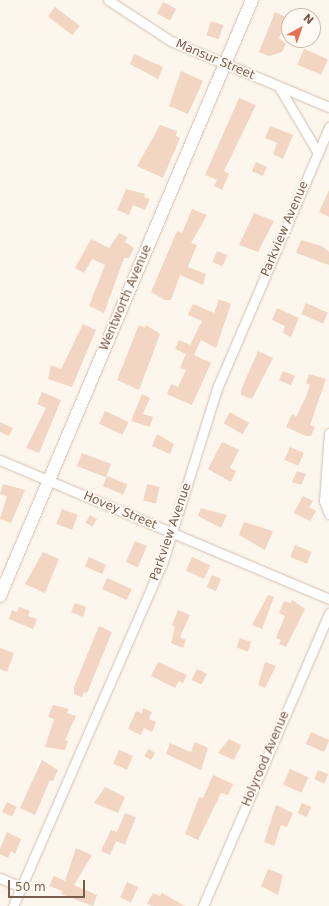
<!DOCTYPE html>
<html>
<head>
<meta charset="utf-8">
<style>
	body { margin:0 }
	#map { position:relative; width:329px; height:906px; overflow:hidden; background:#fdf6ec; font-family:"DejaVu Sans",sans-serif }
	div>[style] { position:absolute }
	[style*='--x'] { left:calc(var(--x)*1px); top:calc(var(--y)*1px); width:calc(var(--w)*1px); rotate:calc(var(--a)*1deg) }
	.building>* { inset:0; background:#f3d5c3; transform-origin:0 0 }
	.roads { filter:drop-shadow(0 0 1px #d1beb0) drop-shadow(0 0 1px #d1beb0) }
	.street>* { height:9px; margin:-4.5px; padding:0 4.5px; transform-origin:4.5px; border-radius:4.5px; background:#fff }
	.secondary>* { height:12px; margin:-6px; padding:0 6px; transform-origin:6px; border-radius:6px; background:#fff }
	span { translate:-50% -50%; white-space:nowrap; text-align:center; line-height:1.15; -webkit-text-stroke:3.5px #fffaf3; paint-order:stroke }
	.street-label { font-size:12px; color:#7a5c4d }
	.north { position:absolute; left:281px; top:8px; width:40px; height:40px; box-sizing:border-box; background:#fffaf3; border:1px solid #cabbb1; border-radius:50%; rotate:40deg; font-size:11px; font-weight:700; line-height:16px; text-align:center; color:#7a5c4d }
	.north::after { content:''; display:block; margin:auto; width:14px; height:18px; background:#e76f51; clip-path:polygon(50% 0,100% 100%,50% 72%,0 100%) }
	.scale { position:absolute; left:8px; top:880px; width:77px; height:18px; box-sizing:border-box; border:2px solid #7a5c4d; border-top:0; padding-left:5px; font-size:12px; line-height:14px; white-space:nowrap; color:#7a5c4d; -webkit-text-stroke:3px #fffaf3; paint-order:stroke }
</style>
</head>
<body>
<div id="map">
	<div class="building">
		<div style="left:163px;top:2px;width:15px;height:13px;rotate:28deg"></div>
		<div style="left:55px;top:7px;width:31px;height:12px;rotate:37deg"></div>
		<div style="clip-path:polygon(275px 12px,288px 18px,279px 38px,286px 44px,282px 52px,269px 56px,259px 52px)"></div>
		<div style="left:211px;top:21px;width:13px;height:15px;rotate:18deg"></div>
		<div style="left:304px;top:49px;width:26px;height:17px;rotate:23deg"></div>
		<div style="clip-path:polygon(134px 54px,163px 67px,158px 79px,130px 64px)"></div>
		<div style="clip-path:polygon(181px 71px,203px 81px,188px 114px,169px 106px)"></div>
		<div style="clip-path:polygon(239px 98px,256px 105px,224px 171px,229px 174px,222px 190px,214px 186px,217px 180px,205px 175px)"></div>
		<div style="clip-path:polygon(160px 125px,177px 131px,176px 136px,180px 138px,163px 178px,137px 166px)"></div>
		<div style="clip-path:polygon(270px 126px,293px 135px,283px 159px,273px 154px,277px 143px,265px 138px)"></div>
		<div style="left:256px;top:162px;width:12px;height:10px;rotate:24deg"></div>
		<div style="clip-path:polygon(126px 189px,145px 194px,144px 197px,150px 199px,145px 210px,133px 205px,129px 215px,117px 210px)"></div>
		<div style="clip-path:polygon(329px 190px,329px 217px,319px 212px)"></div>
		<div style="clip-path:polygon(192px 209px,207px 215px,191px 243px,197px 245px,188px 267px,206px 274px,203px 285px,180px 275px,171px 300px,165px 300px,151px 292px,177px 231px,182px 233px)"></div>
		<div style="clip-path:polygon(254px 213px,274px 221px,258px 252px,239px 245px)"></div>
		<div style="clip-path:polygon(119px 233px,127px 237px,125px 242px,134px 248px,129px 258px,124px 258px,104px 313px,89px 306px,105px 265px,92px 259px,84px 273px,75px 268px,91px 239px,109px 248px)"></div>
		<div style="clip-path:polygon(301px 240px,322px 246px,329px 252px,329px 265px,296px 253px)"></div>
		<div style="left:217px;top:251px;width:11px;height:12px;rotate:22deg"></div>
		<div style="clip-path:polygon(219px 299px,231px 304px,216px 348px,201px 340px,194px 355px,211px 363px,192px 405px,167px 394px,171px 384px,178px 387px,186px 370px,180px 368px,186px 354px,175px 349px,179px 340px,190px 345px,202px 321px,188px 315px,193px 304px,214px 313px)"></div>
		<div style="left:306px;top:303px;width:24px;height:12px;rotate:24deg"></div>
		<div style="clip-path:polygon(277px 308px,299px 318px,291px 337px,283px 333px,285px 326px,272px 320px)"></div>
		<div style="clip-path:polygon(83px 324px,96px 330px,72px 387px,48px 379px,51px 365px,61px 369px)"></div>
		<div style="clip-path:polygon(139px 325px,145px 328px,146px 325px,160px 334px,139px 390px,117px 380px)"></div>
		<div style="clip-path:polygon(258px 351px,273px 358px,252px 399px,241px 395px,241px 390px)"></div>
		<div style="left:283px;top:371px;width:13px;height:10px;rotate:23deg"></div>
		<div style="clip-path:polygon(309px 374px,326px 379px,310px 425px,315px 427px,311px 436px,306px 436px,286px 427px,292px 414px,296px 417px,306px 397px,310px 385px,306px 383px)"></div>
		<div style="clip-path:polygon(42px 392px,61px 400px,39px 453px,26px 448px,46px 408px,37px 404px)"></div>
		<div style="clip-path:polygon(142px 394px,150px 398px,143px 414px,153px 417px,150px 427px,131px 421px)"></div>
		<div style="left:105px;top:411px;width:26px;height:14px;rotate:25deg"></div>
		<div style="left:230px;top:412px;width:22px;height:13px;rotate:30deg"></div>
		<div style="clip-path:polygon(0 422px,13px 428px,9px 436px,0 432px)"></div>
		<div style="clip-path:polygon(157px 434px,174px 444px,170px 454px,152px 446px)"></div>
		<div style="clip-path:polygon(222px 442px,239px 450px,230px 468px,236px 471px,231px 482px,208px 469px)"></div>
		<div style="left:290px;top:447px;width:15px;height:14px;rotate:23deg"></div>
		<div style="left:82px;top:453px;width:31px;height:14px;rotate:21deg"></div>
		<div style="clip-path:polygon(297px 471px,306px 474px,301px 485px,292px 482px)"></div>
		<div style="left:107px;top:476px;width:22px;height:11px;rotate:22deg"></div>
		<div style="clip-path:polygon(3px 484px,25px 490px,11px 523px,0 519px,7px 496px,0 494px)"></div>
		<div style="left:147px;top:484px;width:13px;height:17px;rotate:13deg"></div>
		<div style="clip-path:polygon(303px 496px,313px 501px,309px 507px,316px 511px,310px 521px,294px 513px)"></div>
		<div style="clip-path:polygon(201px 508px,227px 515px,221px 528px,198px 516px)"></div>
		<div style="left:62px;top:509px;width:17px;height:16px;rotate:21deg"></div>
		<div style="left:90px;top:515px;width:8px;height:9px;rotate:30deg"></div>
		<div style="clip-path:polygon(244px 522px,273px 531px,265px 550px,239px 535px)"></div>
		<div style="left:135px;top:541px;width:13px;height:23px;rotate:23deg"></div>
		<div style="left:295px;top:545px;width:18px;height:13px;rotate:22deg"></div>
		<div style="clip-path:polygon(43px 552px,59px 559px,45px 593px,25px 584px)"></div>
		<div style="left:89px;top:557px;width:19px;height:10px;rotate:25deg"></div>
		<div style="left:192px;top:557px;width:20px;height:15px;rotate:24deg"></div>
		<div style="left:212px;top:575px;width:10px;height:13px;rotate:24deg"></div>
		<div style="left:107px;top:578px;width:27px;height:12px;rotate:24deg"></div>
		<div style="clip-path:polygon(268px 595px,274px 597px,262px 629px,252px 625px)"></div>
		<div style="clip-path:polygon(292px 600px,305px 609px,286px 647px,279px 644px,281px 640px,276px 638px,285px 616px,279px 613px,284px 601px,290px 603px)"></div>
		<div style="clip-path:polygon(75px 603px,86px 607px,83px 617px,71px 612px)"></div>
		<div style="clip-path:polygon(19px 607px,30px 611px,28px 616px,37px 619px,33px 629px,9px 619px,12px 610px,17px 612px)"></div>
		<div style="clip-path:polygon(178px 610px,190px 615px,180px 637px,186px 640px,183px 648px,171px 643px,175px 627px,172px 625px)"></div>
		<div style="clip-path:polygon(99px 626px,112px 632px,87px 693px,84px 692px,82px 697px,74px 694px,74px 687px)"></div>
		<div style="left:240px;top:638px;width:12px;height:10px;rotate:20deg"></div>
		<div style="clip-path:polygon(0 648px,14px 653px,7px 672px,0 669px)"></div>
		<div style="clip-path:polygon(158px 662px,187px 675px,183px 683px,179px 681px,175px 688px,151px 676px)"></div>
		<div style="clip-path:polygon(265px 662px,276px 666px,265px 688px,258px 685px)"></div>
		<div style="left:197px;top:669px;width:11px;height:12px;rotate:27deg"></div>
		<div style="clip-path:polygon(53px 705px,69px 709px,67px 713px,76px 716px,65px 740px,68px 741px,65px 750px,45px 747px,54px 719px,48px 717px)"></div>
		<div style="clip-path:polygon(143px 708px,152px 712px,149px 719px,156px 722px,152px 732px,144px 728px,141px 735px,128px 729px,136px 711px,142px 713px)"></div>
		<div style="left:311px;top:732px;width:20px;height:13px;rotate:24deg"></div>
		<div style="clip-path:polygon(229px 739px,241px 745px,234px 760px,218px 753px)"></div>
		<div style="clip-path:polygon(195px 742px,208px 748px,201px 770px,166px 754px,170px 743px,191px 752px)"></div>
		<div style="clip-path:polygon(149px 749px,155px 753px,151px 760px,144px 756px)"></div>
		<div style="left:119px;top:750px;width:15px;height:15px;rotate:23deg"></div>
		<div style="clip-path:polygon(42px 760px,58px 770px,53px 781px,50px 780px,35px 815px,20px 808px)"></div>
		<div style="left:290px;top:769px;width:20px;height:17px;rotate:24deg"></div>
		<div style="left:318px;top:770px;width:11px;height:10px;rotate:22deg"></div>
		<div style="clip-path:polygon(213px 775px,233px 784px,228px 795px,221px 793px,198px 840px,185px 834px,199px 797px,203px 798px)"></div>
		<div style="clip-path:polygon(105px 787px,125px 797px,118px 813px,94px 803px)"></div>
		<div style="left:7px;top:802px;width:11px;height:11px;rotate:27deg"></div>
		<div style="left:302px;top:803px;width:10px;height:11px;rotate:24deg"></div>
		<div style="clip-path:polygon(276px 805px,293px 813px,287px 827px,281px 825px,274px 846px,264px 842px)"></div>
		<div style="clip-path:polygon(125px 813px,136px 817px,125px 845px,116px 841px,110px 855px,101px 851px,111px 830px,117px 832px)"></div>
		<div style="clip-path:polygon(7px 832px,21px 839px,15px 854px,11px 851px,8px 858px,0 854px,0 849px)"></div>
		<div style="clip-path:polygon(76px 848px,92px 855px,74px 885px,97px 895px,93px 906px,61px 894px,63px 891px,49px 886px,54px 876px,65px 881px)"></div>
		<div style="clip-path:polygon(268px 869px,283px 875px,278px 895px,261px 886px)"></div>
		<div style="left:127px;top:882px;width:12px;height:17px;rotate:24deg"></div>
		<div style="clip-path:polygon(153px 893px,160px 896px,162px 893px,185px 906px,153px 906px,147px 904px)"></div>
	</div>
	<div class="roads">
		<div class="street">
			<div style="--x:108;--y:0;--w:75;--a:33.1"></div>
			<div style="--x:171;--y:41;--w:171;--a:22.7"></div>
			<div style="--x:279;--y:87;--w:77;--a:59.4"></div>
			<div style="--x:329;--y:433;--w:68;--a:94.2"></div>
			<div style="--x:324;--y:501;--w:14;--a:69"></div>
			<div style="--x:0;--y:460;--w:357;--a:22.9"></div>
			<div style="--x:0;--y:878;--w:23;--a:23"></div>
			<div style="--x:13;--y:906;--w:376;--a:-66.5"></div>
			<div style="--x:163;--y:561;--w:183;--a:-72.6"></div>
			<div style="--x:218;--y:386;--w:282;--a:-66.8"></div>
			<div style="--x:203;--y:906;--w:319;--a:-66.7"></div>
		</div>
		<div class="secondary">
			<div style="--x:0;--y:596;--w:647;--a:-67.08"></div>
		</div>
	</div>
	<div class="street-label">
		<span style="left:215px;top:60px;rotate:23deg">Mansur Street</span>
		<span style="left:285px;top:229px;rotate:-67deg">Parkview Avenue</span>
		<span style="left:126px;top:298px;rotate:-67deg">Wentworth Avenue</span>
		<span style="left:120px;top:511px;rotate:23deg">Hovey Street</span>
		<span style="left:171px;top:532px;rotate:-71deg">Parkview Avenue</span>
		<span style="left:266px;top:759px;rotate:-67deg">Holyrood Avenue</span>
	</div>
	<div class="north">N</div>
	<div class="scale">50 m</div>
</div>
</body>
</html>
